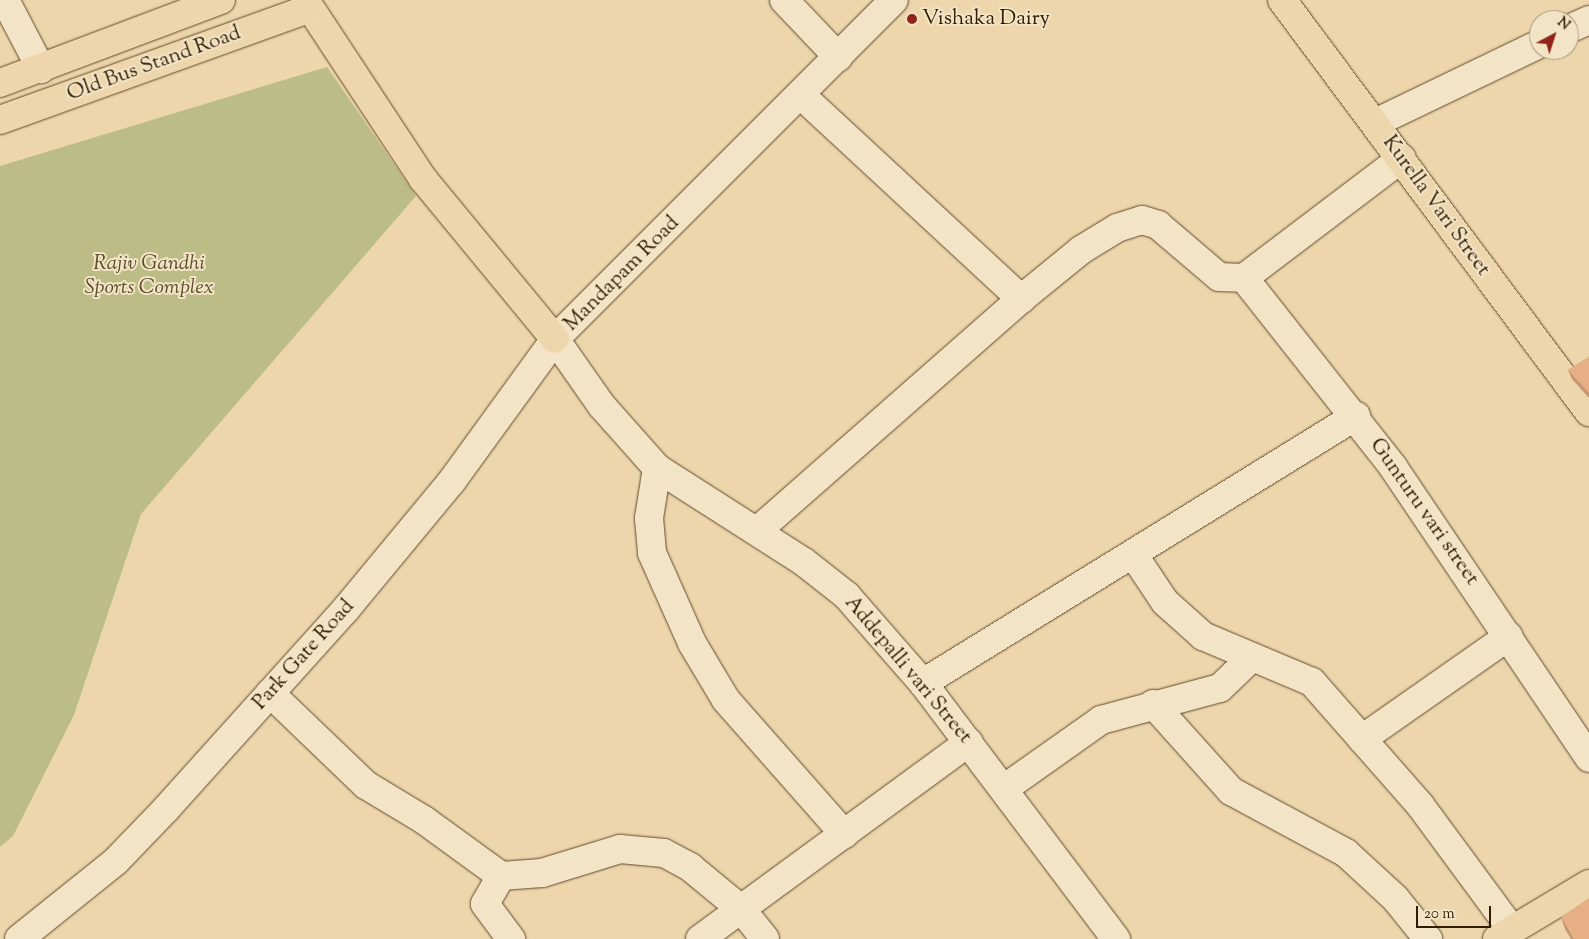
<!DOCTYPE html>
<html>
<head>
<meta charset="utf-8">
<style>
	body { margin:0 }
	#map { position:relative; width:1589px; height:939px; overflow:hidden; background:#edd6ab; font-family:"Sorts Mill Goudy",serif }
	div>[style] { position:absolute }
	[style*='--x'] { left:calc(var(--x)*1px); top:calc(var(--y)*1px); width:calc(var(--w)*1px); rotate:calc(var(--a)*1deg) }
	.green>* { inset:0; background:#bcbd86 }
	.roads { filter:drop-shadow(0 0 1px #614a2b) drop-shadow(0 0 1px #614a2b) }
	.minor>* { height:28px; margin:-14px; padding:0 14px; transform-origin:14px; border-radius:14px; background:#f3e4c8 }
	.major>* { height:28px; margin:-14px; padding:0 14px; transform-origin:14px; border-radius:14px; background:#edd6ab }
	.wall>* { inset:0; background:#c69672 }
	.building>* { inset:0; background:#e6af85 }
	.dots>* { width:14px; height:14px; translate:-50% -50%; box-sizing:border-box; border:2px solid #f3e4c8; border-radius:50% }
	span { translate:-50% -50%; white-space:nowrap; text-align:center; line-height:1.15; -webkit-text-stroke:4px #f3e4c8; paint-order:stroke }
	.poi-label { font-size:21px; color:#321c00 }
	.left { translate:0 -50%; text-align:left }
	.street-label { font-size:21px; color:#321c00 }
	.park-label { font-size:21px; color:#5b4c28; font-style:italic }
	.north { position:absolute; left:1529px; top:10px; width:50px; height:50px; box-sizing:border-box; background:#f3e4c8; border:1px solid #a69478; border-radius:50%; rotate:40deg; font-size:14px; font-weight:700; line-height:20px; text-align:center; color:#321c00 }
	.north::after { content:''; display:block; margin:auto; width:18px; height:22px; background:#8f2418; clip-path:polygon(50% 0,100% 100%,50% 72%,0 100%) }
	.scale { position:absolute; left:1416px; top:906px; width:75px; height:22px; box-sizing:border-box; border:2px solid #321c00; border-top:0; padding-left:6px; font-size:15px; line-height:18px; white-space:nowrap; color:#321c00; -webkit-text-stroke:4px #f3e4c8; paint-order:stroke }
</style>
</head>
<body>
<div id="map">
	<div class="green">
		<div style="clip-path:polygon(327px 67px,416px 196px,141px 514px,74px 715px,13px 836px,0 847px,0 166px)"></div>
	</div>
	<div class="roads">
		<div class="minor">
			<div style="--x:5;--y:0;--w:78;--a:62.4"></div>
			<div style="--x:784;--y:0;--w:79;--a:46.5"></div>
			<div style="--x:1569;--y:29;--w:22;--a:-24"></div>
			<div style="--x:802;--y:96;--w:299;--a:42.8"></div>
			<div style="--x:1375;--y:123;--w:182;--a:-25.7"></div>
			<div style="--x:1244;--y:278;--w:241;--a:51.7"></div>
			<div style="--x:1393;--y:467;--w:351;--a:56"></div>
			<div style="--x:555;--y:339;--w:82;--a:55"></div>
			<div style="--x:602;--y:406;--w:83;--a:48.4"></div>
			<div style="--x:657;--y:468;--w:174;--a:32.6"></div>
			<div style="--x:804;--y:562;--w:55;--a:38.3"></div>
			<div style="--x:847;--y:596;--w:116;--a:48.9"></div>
			<div style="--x:923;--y:683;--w:321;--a:53"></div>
			<div style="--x:657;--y:468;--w:51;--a:99.1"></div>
			<div style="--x:649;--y:518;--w:35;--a:85"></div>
			<div style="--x:652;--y:553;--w:98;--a:66"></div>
			<div style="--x:692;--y:643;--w:66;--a:59.2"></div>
			<div style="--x:726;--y:700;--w:179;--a:48.6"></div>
			<div style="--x:757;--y:531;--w:351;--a:-41.3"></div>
			<div style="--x:1021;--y:299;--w:77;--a:-39.2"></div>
			<div style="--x:1081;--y:250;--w:42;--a:-31.4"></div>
			<div style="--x:1117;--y:228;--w:26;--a:-18"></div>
			<div style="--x:1142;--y:220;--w:17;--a:17"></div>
			<div style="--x:1158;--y:225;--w:80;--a:40.4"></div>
			<div style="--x:1219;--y:277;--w:25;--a:2"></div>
			<div style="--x:1244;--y:278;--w:198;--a:-37.2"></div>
			<div style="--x:1133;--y:554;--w:58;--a:56.3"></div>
			<div style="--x:1165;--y:602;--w:51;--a:41.8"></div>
			<div style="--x:1203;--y:636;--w:118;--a:22.9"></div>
			<div style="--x:1312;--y:682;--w:164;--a:48.7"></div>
			<div style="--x:1420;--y:805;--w:155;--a:53.6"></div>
			<div style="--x:923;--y:683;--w:509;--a:-31.66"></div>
			<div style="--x:270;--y:693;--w:133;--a:43.8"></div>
			<div style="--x:366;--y:785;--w:68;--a:31.1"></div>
			<div style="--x:424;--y:820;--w:95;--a:36"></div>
			<div style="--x:501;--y:876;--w:41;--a:-4.2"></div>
			<div style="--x:542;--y:873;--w:82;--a:-17.1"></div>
			<div style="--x:620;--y:849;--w:44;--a:5.2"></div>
			<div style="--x:664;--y:853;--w:30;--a:28"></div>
			<div style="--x:690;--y:867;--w:66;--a:39.5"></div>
			<div style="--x:741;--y:909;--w:38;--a:51"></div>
			<div style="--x:1153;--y:704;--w:117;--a:48.1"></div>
			<div style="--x:1231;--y:791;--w:131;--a:28.3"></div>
			<div style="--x:1346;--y:853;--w:67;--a:42.6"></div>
			<div style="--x:1395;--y:898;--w:53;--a:51.2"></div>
			<div style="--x:1362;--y:739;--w:179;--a:-35"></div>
			<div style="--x:1005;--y:788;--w:118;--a:-35.3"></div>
			<div style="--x:1101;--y:720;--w:123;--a:-15.1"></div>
			<div style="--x:1220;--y:688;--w:42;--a:-44"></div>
			<div style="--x:501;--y:876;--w:32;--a:120"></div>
			<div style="--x:485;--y:904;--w:44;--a:53.4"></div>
			<div style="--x:19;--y:939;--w:124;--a:-38.8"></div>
			<div style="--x:116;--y:861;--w:72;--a:-46.1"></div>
			<div style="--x:166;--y:809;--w:269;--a:-48"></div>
			<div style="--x:346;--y:609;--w:166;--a:-50.4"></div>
			<div style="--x:452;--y:481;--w:175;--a:-54"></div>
			<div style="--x:555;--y:339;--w:479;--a:-45"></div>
			<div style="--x:700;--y:939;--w:333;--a:-36.2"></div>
		</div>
		<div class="major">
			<div style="--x:305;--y:0;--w:214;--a:56.6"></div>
			<div style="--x:423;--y:179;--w:207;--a:50.5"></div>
			<div style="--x:1282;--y:0;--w:514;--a:53.31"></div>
			<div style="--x:0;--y:83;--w:236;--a:-20.6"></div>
			<div style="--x:0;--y:120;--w:328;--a:-19.8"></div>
			<div style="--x:1497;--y:939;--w:107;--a:-30.9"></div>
		</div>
	</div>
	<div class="wall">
		<div style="clip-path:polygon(1589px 357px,1589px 398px,1572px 379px,1568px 370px)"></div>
		<div style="clip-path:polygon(1561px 917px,1589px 939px,1571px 939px,1565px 929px)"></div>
	</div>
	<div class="building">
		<div style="clip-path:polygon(1589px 357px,1589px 393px,1568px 370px)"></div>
		<div style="clip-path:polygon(1589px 898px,1589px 939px,1574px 939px,1561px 917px)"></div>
	</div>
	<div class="dots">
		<div style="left:912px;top:19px;background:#8f2418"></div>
	</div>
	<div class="poi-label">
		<span class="left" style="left:922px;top:19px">Vishaka Dairy</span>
	</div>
	<div class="street-label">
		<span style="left:154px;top:64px;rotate:-20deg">Old Bus Stand Road</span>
		<span style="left:1436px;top:206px;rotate:54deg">Kurella Vari Street</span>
		<span style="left:622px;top:274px;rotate:-45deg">Mandapam Road</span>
		<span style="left:1424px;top:512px;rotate:55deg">Gunturu vari street</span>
		<span style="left:304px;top:655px;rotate:-48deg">Park Gate Road</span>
		<span style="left:908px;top:670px;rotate:50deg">Addepalli vari Street</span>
	</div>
	<div class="park-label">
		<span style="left:149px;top:276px">Rajiv Gandhi<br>Sports Complex</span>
	</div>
	<div class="north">N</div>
	<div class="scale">20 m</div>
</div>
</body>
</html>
